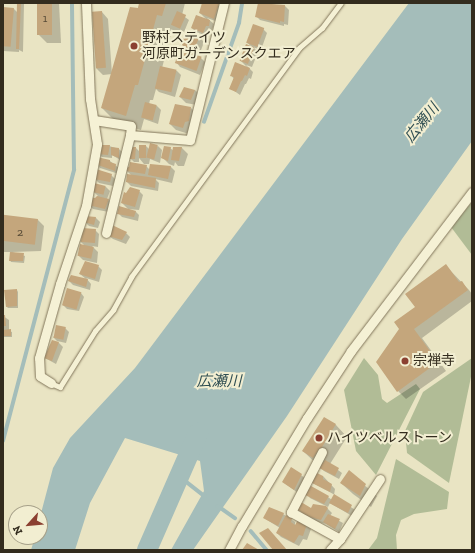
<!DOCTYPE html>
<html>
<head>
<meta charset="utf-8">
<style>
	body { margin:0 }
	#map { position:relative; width:475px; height:553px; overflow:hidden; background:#e9e4c3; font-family:"Zilla Slab","Noto Sans JP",serif }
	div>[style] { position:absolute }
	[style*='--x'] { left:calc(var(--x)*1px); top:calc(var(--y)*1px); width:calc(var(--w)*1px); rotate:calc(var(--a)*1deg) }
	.cemetery>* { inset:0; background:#b1bc96 }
	.water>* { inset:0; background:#a4bdba }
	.shadow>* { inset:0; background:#0003 }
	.stream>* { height:3.5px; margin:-1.75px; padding:0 1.75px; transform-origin:1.75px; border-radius:1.75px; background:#a4bdba }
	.river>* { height:20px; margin:-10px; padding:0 10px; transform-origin:10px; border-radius:10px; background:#a4bdba }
	.building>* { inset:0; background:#c4a67c; transform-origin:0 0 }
	.roads { filter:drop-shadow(0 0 1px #82765b) drop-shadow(0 0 1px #82765b) }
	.lane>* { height:4.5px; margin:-2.25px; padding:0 2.25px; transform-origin:2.25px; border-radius:2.25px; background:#f5f1d5 }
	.street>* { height:9px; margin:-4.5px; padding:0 4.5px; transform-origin:4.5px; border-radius:4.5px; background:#f5f1d5 }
	.dots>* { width:11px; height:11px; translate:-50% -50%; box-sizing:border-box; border:2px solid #f2eed1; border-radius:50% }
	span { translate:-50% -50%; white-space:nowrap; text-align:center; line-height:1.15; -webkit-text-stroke:4px #f2eed1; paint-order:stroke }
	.number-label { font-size:12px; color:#574a36 }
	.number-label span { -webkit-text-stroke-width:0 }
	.poi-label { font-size:14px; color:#332c1e }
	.left { translate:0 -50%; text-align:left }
	.water-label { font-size:15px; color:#2f4e52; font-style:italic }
	.frame { position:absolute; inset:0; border:4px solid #332c1e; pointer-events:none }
	.north { position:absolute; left:8px; top:505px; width:40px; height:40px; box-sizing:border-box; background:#f2eed1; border:1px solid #a6a089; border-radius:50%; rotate:243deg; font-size:11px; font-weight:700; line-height:16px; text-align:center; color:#332c1e }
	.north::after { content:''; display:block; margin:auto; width:14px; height:18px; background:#8b4031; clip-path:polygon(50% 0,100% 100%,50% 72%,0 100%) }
</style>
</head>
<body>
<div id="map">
	<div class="cemetery">
		<div style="clip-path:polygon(472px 202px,472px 255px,451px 227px)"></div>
		<div style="clip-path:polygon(364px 358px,378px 375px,382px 399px,387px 403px,416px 384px,420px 389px,376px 475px,356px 451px,344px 390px)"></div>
		<div style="clip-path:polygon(472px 358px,472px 372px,449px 483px,407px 453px,405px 431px,423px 392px)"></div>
		<div style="clip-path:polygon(396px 459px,449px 492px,447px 509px,414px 514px,401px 520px,396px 535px,397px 550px,368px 550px,377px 538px)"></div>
	</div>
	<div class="water">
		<div style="clip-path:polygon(409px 3px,472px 3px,472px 141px,402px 239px,287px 416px,193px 550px,171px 550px,204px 491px,200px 461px,125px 438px,90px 503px,75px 550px,31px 550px,35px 537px,40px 537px,40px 517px,53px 468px,70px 438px,135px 368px)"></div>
	</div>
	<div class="shadow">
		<div style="clip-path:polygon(18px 3px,24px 4px,23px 52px,19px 50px,19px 52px,3px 51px,3px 8px,14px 9px,18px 13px)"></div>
		<div style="clip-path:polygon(38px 3px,59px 3px,61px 43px,47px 43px,39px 35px)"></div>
		<div style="clip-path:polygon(140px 3px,185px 3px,182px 15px,189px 20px,184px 32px,178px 30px,172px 30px,162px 68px,177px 71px,181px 75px,175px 97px,159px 92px,156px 89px,153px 100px,150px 100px,149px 104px,157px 106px,161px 110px,158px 124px,144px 119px,141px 130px,117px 123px,102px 108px,112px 74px,103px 75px,97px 69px,102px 12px,108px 19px,112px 74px)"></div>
		<div style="clip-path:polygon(203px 3px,218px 5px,222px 9px,218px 22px,207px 18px,214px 24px,212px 30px,210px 29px,207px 36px,196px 32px,192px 28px,207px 20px,200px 13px)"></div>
		<div style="clip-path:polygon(259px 3px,285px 6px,289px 10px,288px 25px,284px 24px,284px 26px,260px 20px,256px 16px)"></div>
		<div style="clip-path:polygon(263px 29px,267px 33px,261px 50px,253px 47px,258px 52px,252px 67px,246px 65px,253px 72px,251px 79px,249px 78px,246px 84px,245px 84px,240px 95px,230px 88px,234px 79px,231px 75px,248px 68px,241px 61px,252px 48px,248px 43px)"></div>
		<div style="clip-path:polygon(187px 33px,200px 38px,204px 42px,200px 53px,187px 49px,183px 45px)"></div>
		<div style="clip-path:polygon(201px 58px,205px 62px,200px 75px,180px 67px,177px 63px)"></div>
		<div style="clip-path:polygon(195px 90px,201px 96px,197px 105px,186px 103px,180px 97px)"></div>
		<div style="clip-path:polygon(191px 108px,197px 114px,189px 134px,176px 130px,170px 124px)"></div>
		<div style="clip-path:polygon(109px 146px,119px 149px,123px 153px,122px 161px,112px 155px,112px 158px,102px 157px,98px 153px)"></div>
		<div style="clip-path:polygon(140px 146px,146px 146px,150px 150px,158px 146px,162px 150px,160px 163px,150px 159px,149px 164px,144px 164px,139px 158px,139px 162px,134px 162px,130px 158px,136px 148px,139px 151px)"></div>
		<div style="clip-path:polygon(170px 148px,174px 151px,174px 148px,182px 148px,188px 154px,184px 166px,178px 166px,175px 162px,174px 166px,169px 164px,163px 158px)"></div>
		<div style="clip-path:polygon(110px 161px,120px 169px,119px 174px,100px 168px,96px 164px)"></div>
		<div style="clip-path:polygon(151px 165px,171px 167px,175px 171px,172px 183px,155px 179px,159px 183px,158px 191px,131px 186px,127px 182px,132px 176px,127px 171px,146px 166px,150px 170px)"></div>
		<div style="clip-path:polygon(111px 175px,115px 179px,113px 186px,99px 183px,95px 179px)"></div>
		<div style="clip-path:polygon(95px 184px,106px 187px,110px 191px,107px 199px,112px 203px,109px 212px,93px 209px,89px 205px,98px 196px,93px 191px)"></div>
		<div style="clip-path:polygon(139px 191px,143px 195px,139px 210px,128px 209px,122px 203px)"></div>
		<div style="clip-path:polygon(135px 211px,139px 215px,138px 221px,122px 217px,118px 213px)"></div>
		<div style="clip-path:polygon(86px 217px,96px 218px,100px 222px,98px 228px,89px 226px,85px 222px)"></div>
		<div style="clip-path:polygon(38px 220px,44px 226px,41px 251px,12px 252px,25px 256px,24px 263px,11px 262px,10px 260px,11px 252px,3px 252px,3px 221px)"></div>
		<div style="clip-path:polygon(95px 230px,99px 234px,98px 247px,92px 246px,98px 252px,97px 263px,83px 260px,79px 256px,85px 246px,80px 241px)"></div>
		<div style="clip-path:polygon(126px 233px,130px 237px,126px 244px,113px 239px,109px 236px)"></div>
		<div style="clip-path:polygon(98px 266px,102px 270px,99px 282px,86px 278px,91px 284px,90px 290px,73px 285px,69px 281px,86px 279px,80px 274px)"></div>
		<div style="clip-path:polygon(446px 266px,469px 290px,472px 294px,472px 301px,422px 338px,446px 371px,406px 399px,398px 391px,401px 329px)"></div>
		<div style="clip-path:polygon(17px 290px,18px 292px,18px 308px,8px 308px,7px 307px)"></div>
		<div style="clip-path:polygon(81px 293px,84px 297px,79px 311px,67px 309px,63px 305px)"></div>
		<div style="clip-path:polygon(3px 316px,9px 320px,9px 331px,12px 332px,12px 337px,3px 337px)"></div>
		<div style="clip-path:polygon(65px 328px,69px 332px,66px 343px,57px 341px,53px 337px)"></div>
		<div style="clip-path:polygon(53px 341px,59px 343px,63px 347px,56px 364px,45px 358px)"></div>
		<div style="clip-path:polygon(324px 419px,336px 425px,347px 437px,330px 464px,342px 473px,339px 479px,324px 471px,303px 451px)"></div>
		<div style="clip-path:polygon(292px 468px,306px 479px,298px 493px,283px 482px)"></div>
		<div style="clip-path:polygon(349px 472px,377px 496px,371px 507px,353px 494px,341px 483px)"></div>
		<div style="clip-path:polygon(323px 476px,335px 489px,334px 495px,355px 510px,352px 516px,330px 503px,328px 507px,310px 498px,307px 494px,328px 497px,332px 500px,335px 495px,311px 482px)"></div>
		<div style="clip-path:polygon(326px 507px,332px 513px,330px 516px,343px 523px,339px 532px,326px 524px,311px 520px,302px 512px)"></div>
		<div style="clip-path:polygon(283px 514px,295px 522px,295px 527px,307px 525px,311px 529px,307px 540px,303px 539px,299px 546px,281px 537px,277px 533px,280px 528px,264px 518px)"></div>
	</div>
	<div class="stream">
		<div style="--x:204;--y:122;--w:105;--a:-70.5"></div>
		<div style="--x:239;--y:23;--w:20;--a:-81"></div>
		<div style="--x:3;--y:441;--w:280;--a:-75.3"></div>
		<div style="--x:74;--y:170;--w:167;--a:-90.7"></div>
		<div style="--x:179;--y:476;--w:33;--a:38"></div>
		<div style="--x:218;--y:506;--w:21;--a:35"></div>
		<div style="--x:251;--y:531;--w:25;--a:50"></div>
	</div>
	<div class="river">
		<div style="--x:147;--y:550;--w:128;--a:-66.4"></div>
	</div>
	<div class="building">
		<div style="clip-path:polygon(17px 3px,21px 3px,19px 49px,16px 49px)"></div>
		<div style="left:37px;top:3px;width:15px;height:32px"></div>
		<div style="clip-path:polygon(139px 3px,166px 3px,162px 16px,157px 15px,138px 85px,135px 85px,126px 116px,101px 108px,130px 7px,138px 8px)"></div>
		<div style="clip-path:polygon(202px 3px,219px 4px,214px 19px,199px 13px)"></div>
		<div style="clip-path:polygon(258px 3px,285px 5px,284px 22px,280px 21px,280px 23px,255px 17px)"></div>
		<div style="left:3px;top:7px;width:11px;height:39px;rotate:5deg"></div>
		<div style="left:102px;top:11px;width:57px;height:10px;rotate:86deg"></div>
		<div style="left:177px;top:11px;width:10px;height:15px;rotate:24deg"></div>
		<div style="clip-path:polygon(196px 15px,210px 20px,209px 26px,206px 26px,203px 33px,191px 28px)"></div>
		<div style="left:253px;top:24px;width:12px;height:20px;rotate:20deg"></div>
		<div style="left:187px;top:31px;width:14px;height:15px;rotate:25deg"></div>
		<div style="left:246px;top:44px;width:9px;height:18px;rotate:21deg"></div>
		<div style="left:180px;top:49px;width:23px;height:15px;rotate:20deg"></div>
		<div style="clip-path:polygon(235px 62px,250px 68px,247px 76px,245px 75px,242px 81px,241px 81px,236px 92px,229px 89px,234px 77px,230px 76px)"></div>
		<div style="left:160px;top:66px;width:17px;height:23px;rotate:13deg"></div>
		<div style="clip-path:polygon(184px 87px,195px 90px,191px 100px,179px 97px)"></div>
		<div style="left:145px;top:102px;width:12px;height:16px;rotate:14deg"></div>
		<div style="clip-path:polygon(175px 104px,191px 107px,189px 121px,185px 122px,183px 128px,169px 124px)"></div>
		<div style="left:150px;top:143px;width:8px;height:15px;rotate:14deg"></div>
		<div style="clip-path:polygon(100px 145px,110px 145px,108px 155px,97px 154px)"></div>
		<div style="left:139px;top:145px;width:7px;height:13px"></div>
		<div style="clip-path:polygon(164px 146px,171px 147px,168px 161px,161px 158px)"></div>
		<div style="clip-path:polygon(111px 147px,119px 148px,119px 158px,111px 155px)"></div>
		<div style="clip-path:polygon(131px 147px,136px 147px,135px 159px,129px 159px)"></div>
		<div style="clip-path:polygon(173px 147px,182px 147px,179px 161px,171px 160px)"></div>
		<div style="clip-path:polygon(97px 157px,110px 160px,110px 162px,116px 164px,115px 171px,95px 164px)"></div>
		<div style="clip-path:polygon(130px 162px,147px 165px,145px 174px,126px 171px,126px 166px,129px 167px)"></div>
		<div style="clip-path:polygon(150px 164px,171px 166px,168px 179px,148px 175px)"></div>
		<div style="clip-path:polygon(96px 169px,112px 174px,110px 182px,94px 179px)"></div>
		<div style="clip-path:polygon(127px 174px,156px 178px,155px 188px,126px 182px)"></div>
		<div style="left:94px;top:183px;width:12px;height:9px;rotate:14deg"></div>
		<div style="clip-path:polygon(130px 187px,140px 190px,135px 207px,121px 203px,124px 192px,126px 193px)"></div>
		<div style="clip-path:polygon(97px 196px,109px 199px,105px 209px,88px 205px,90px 197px,95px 198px)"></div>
		<div style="clip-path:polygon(119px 206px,136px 211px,134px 217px,117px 214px)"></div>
		<div style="clip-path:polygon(85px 216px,96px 217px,94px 225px,84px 222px)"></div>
		<div style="left:38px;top:219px;width:26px;height:35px;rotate:97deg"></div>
		<div style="clip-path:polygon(112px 225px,127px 232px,122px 240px,108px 236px)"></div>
		<div style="left:82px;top:228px;width:14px;height:14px;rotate:4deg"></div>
		<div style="left:80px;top:244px;width:14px;height:12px;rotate:12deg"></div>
		<div style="clip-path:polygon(10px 252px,24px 253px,23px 261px,9px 261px)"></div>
		<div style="clip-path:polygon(85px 261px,99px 265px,95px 279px,79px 274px)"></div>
		<div style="clip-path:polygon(446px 264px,459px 282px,462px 281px,468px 290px,414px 329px,438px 362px,397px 392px,376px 362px,399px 329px,394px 322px,415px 307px,405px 294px)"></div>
		<div style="clip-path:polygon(71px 275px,88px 279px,86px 287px,68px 281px)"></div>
		<div style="left:67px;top:288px;width:15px;height:18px;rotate:16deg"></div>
		<div style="clip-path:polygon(17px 289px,17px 306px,6px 307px,4px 290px)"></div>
		<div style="clip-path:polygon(3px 315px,5px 315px,6px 326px,3px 326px)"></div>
		<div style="left:56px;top:325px;width:10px;height:13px;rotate:11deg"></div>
		<div style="clip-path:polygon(11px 329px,11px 336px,3px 336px,3px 330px)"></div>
		<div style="clip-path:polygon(52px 340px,59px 342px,52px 361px,44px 358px)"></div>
		<div style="clip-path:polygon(324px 417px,336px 424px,319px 452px,318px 451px,313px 458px,302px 451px)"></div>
		<div style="clip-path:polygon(325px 460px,339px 468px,335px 476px,319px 468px)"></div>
		<div style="clip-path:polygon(291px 467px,302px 474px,294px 490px,282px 482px)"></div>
		<div style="clip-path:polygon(349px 470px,366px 484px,360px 496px,340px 483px)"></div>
		<div style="clip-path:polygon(315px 472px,323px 476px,323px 479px,332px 484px,330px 492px,310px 482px)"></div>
		<div style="clip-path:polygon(311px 486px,329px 496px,324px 504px,305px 495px)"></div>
		<div style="clip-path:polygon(334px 494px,352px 505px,348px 513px,329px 503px)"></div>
		<div style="clip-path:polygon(301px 502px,311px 508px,313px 504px,326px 506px,328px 508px,321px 520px,306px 516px,296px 508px)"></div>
		<div style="clip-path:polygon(269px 507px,284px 513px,278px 526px,263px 518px)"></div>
		<div style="clip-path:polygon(328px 514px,340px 519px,335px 529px,323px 522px)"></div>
		<div style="clip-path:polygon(286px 515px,292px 518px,291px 522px,295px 525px,298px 520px,307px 524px,303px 536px,299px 535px,294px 543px,276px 533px)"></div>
		<div style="clip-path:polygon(268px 528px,287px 550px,273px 550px,259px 533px)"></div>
		<div style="clip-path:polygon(247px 543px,259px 550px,242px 550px)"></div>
	</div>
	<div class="roads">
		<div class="lane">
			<div style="--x:51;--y:383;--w:10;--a:24"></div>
			<div style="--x:60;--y:387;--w:66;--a:-58"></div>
			<div style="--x:95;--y:331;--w:28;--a:-49"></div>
			<div style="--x:113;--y:310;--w:38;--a:-61"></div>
			<div style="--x:131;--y:277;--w:284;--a:-53.7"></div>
			<div style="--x:299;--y:48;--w:30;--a:-41"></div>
			<div style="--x:322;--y:28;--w:31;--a:-53"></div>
		</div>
		<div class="street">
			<div style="--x:94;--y:120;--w:37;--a:9"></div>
			<div style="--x:131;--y:126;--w:9;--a:96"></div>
			<div style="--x:130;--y:135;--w:60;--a:4.8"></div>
			<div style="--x:190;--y:140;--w:141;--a:-76.1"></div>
			<div style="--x:106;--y:233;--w:101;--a:-76.2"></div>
			<div style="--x:51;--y:383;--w:13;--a:-148"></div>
			<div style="--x:40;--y:376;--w:18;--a:-93"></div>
			<div style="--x:39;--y:358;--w:77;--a:-74.2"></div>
			<div style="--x:60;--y:284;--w:82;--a:-71.6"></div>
			<div style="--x:86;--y:206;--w:63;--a:-79.9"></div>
			<div style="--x:97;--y:144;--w:46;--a:-98.8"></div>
			<div style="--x:90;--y:99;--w:96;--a:-92.4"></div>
			<div style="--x:322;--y:452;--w:68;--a:117.3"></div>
			<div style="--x:291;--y:512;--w:56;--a:28.9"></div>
			<div style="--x:229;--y:550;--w:27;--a:-62"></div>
			<div style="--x:242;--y:526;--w:126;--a:-59"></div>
			<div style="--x:307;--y:418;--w:80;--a:-56.7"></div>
			<div style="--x:351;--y:351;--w:200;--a:-52.7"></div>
			<div style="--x:330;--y:550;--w:15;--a:-48"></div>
			<div style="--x:340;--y:539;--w:72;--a:-56.3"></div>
		</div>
	</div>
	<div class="dots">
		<div style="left:134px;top:46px;background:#8b4031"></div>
		<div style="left:405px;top:361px;background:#8b4031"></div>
		<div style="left:319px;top:438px;background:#8b4031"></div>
	</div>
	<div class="number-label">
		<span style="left:45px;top:19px">1</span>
		<span style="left:20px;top:233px">2</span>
	</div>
	<div class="poi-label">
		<span class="left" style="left:142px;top:46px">野村ステイツ<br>河原町ガーデンスクエア</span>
		<span class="left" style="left:413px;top:361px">宗禅寺</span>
		<span class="left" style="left:327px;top:438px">ハイツベルストーン</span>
	</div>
	<div class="water-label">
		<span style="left:422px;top:123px;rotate:-51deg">広瀬川</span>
		<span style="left:219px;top:382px">広瀬川</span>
	</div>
	<div class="frame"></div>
	<div class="north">N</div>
</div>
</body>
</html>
